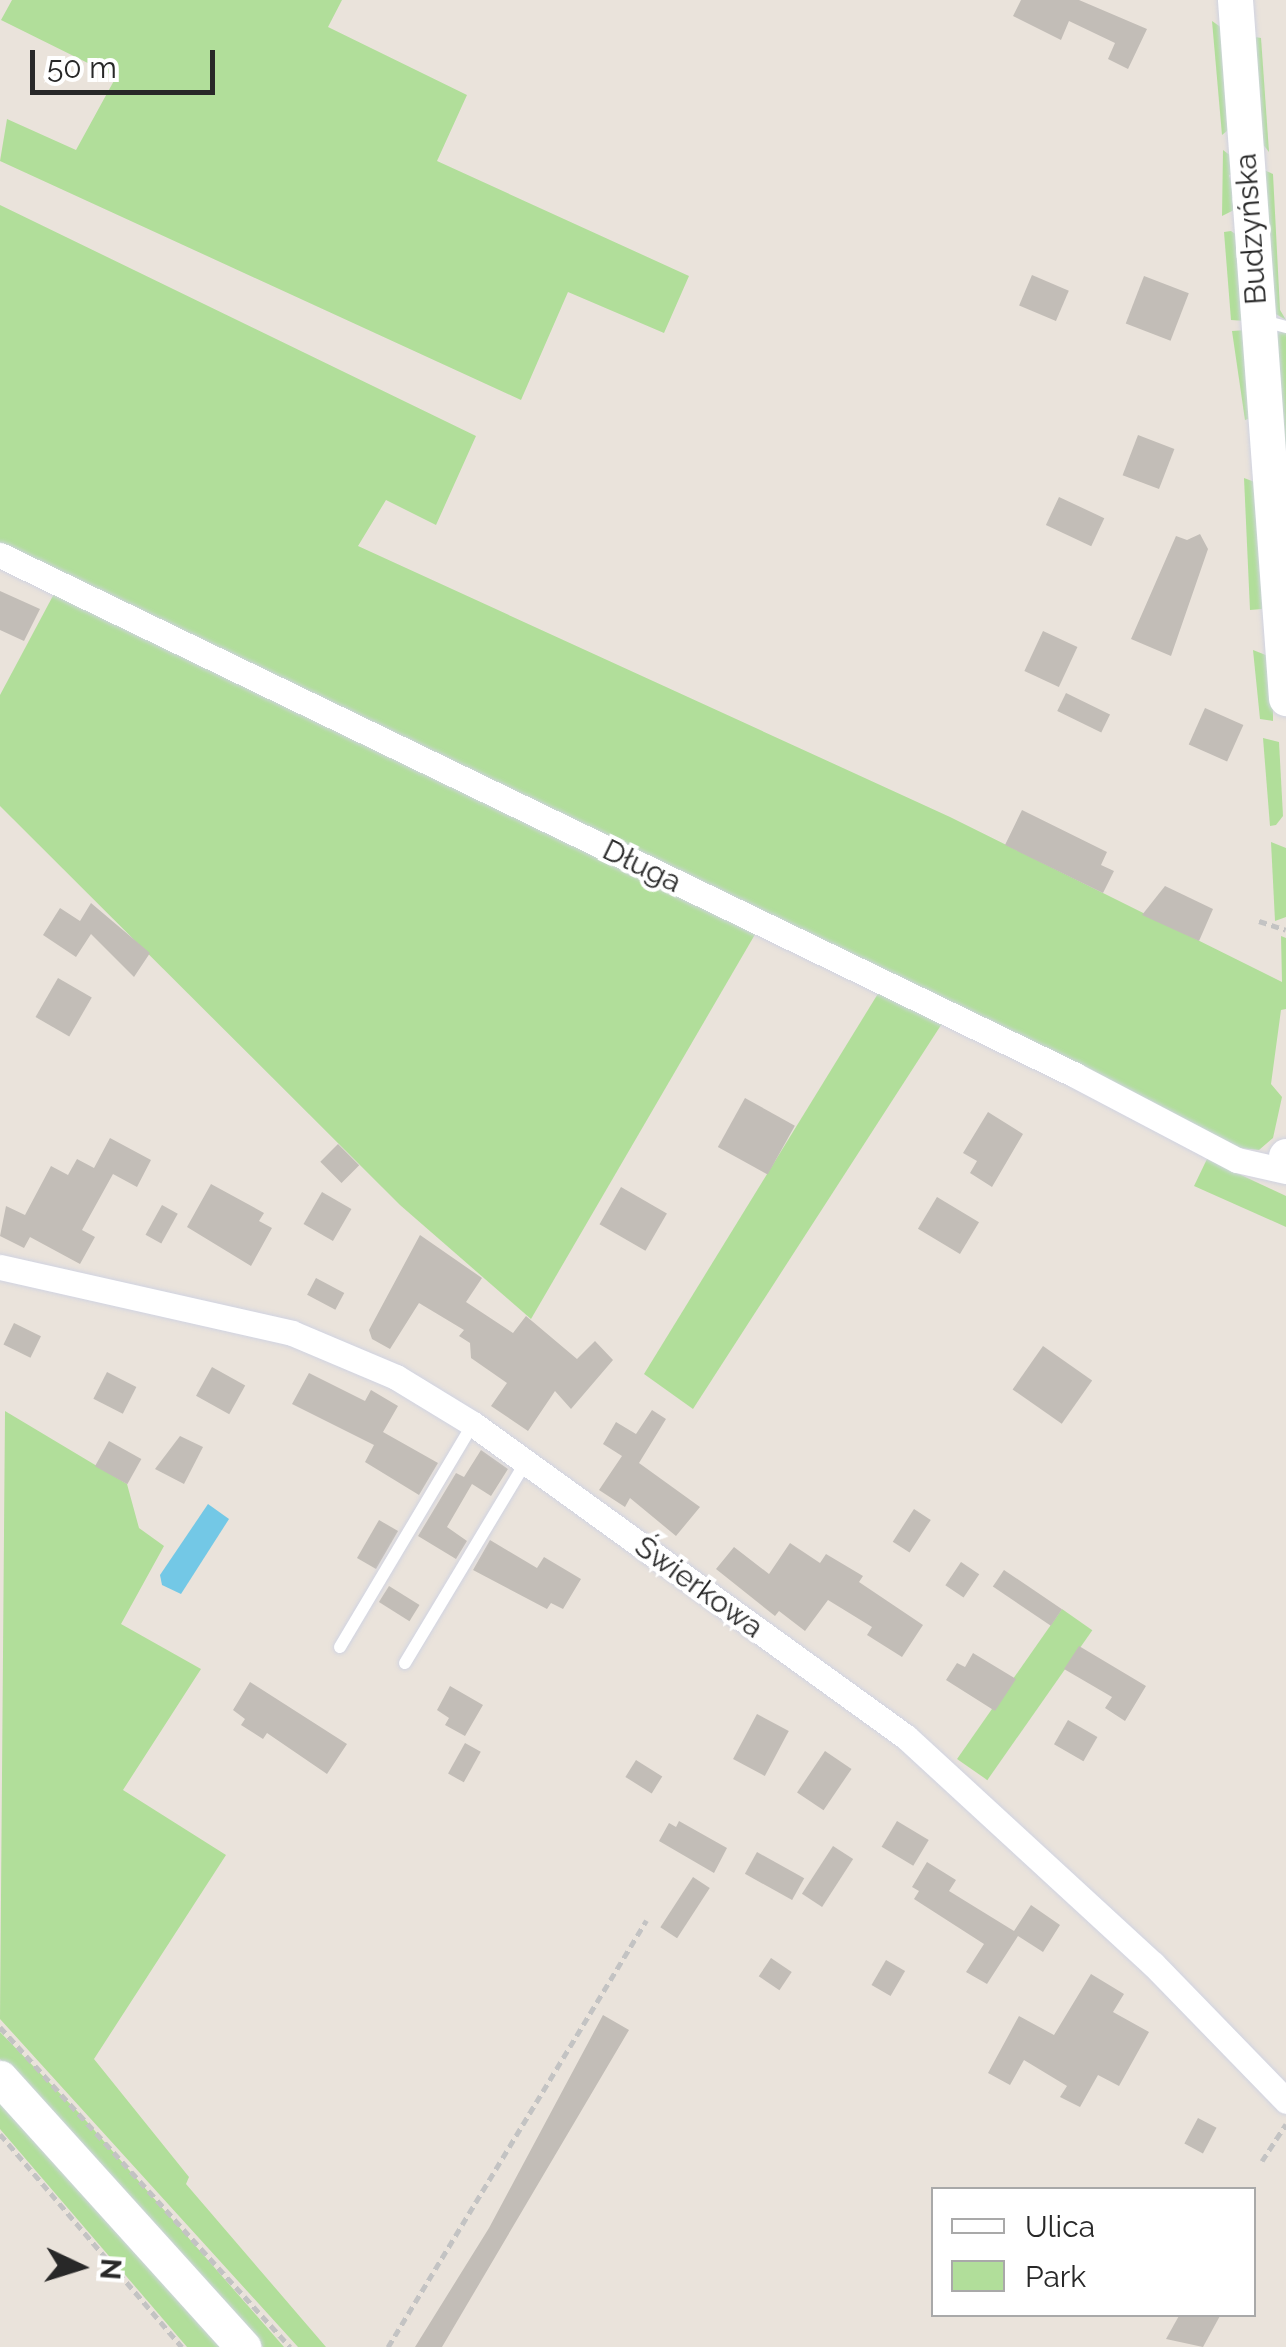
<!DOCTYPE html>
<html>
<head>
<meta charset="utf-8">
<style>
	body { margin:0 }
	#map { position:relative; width:1286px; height:2347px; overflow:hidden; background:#eae3db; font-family:Raleway,sans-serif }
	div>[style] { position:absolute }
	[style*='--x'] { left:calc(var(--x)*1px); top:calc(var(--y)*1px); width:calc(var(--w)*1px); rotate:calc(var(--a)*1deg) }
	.green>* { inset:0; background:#b1de9a; transform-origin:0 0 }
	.water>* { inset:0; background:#73c8e6 }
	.building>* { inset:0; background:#c2bdb7; transform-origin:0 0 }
	.path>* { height:5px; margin-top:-2.5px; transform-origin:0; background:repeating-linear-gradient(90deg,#c3c3c3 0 8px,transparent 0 13px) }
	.roads { filter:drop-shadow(0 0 2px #d0d3e1) drop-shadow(0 0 2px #d0d3e1) }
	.lane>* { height:12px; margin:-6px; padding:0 6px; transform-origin:6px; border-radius:6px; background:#fff }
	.street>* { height:25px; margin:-12.5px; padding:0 12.5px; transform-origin:12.5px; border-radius:12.5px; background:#fff }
	.secondary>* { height:35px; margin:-17.5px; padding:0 17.5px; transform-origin:17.5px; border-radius:17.5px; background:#fff }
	span { translate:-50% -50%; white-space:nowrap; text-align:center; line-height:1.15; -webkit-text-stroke:8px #fff; paint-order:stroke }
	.street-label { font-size:30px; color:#282828 }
	.legend { position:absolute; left:931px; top:2187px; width:325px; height:130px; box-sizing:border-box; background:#fff; border:2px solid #a9a9a9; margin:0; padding:12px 18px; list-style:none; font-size:30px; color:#282828 }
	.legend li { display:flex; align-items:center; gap:20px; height:50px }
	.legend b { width:50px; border:2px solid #a9a9a9 }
	.north { position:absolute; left:30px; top:2217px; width:100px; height:100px; -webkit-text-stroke:8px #fff; paint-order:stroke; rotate:94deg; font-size:28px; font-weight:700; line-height:40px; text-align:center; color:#282828 }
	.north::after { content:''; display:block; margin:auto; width:35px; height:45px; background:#282828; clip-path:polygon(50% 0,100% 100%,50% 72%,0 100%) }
	.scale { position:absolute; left:30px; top:50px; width:185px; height:45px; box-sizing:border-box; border:5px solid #282828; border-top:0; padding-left:12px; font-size:30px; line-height:35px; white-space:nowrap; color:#282828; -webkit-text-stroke:8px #fff; paint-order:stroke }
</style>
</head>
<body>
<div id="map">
	<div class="green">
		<div style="clip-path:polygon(12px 0,342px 0,328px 27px,467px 95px,437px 161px,689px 276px,664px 333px,568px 292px,521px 400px,0 161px,7px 119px,76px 150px,116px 77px,1px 20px)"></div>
		<div style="clip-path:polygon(1212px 21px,1225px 30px,1233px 126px,1222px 135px)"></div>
		<div style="clip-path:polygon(1255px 37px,1261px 38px,1269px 152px,1261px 142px)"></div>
		<div style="clip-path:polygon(1223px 150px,1235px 159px,1236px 174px,1229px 175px,1238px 208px,1222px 216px)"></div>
		<div style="clip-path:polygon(1264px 170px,1273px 174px,1280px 310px,1286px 320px,1274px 313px)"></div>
		<div style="clip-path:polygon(0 205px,476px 436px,436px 525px,386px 500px,358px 546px,950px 817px,1282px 982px,1281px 936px,1286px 938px,1286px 1009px,1281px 1010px,1271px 1084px,1282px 1097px,1273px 1138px,1259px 1150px,1230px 1147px,0 543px)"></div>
		<div style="clip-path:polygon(1231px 231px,1241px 238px,1246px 321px,1231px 320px,1224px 232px)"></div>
		<div style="clip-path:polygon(1247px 330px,1251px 418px,1245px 420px,1232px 331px)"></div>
		<div style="clip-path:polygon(1278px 330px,1286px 333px,1286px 483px,1276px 331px)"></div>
		<div style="clip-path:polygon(1244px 478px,1260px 484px,1262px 609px,1250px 610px)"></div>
		<div style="clip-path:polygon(55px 592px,757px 931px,531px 1319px,400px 1205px,0 806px,0 695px)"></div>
		<div style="clip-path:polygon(1253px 650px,1273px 658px,1273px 721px,1260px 719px)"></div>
		<div style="clip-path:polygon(1263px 738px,1279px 742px,1283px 816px,1276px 825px,1270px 826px)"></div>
		<div style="clip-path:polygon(1271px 842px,1286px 848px,1286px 917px,1275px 921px)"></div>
		<div style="clip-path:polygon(879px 992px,943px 1022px,693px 1409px,644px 1374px)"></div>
		<div style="clip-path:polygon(1207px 1159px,1286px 1196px,1286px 1227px,1194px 1186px)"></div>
		<div style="clip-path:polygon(5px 1411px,127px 1484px,139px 1528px,164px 1546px,121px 1624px,201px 1669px,123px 1790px,226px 1855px,94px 2059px,189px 2177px,186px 2184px,326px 2347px,298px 2347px,0 2019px)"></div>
		<div style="left:1062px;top:1609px;width:37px;height:183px;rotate:35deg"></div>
		<div style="clip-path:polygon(0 2032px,81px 2115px,284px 2347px,263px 2347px,0 2059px)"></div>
		<div style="clip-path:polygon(0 2098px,222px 2347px,187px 2347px,0 2129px)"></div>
	</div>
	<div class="water">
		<div style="clip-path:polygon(208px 1504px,229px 1519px,181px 1594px,162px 1585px,160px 1575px)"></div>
	</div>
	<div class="building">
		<div style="clip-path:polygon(1021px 0,1079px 0,1147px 29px,1128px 69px,1108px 59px,1115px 43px,1069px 21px,1061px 40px,1013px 16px)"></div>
		<div style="left:1032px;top:275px;width:40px;height:33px;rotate:23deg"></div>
		<div style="left:1144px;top:276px;width:48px;height:51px;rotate:21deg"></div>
		<div style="left:1138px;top:435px;width:39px;height:43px;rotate:21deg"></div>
		<div style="left:1059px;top:497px;width:50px;height:31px;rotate:25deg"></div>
		<div style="clip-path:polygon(1200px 534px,1208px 549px,1171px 656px,1131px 639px,1176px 536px,1187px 540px)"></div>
		<div style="clip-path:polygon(0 591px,40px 609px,24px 641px,0 630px)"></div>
		<div style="left:1043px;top:631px;width:38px;height:44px;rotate:25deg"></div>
		<div style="left:1066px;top:693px;width:49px;height:20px;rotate:26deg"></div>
		<div style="left:1205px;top:708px;width:42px;height:40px;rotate:24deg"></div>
		<div style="clip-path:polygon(1022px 810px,1107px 852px,1101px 865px,1114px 871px,1103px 893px,1005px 845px)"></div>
		<div style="clip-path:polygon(1165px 886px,1213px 909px,1199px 941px,1142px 915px)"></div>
		<div style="clip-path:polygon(91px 903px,150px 953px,134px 977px,91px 934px,76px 957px,43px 935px,60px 908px,80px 921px)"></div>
		<div style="left:58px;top:978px;width:39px;height:45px;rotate:30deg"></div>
		<div style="left:745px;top:1098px;width:57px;height:56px;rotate:29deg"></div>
		<div style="clip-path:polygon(988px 1112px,1023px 1134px,992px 1187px,970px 1173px,977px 1161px,963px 1153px)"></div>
		<div style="clip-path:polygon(110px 1138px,151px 1160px,137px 1187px,113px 1174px,82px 1230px,95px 1237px,80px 1264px,30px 1237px,24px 1248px,0 1236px,6px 1206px,25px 1215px,51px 1166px,68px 1175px,77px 1159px,94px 1168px)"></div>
		<div style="left:338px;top:1144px;width:30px;height:25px;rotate:45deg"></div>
		<div style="clip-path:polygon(211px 1184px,264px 1213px,259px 1221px,272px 1228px,251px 1266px,187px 1227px)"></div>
		<div style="left:621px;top:1187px;width:53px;height:43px;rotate:30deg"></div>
		<div style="left:322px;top:1192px;width:34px;height:37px;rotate:30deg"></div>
		<div style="left:937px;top:1197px;width:49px;height:37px;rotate:31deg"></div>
		<div style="left:162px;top:1205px;width:18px;height:34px;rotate:29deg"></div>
		<div style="clip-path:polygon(420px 1235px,482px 1278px,466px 1302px,513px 1333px,526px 1316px,577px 1359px,595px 1341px,613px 1360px,571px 1409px,555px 1391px,528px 1431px,491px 1406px,507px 1383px,471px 1358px,470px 1343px,459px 1336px,464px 1330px,419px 1303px,390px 1349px,372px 1339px,369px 1330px)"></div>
		<div style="left:316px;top:1278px;width:32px;height:19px;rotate:28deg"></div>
		<div style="left:14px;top:1323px;width:30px;height:24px;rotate:26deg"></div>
		<div style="left:1043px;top:1346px;width:60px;height:53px;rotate:35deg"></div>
		<div style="left:212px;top:1367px;width:38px;height:33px;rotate:29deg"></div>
		<div style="left:107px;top:1372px;width:33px;height:30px;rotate:27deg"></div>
		<div style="clip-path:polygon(309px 1373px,365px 1401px,371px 1390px,398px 1406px,383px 1432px,438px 1463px,419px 1495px,365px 1462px,374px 1445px,292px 1404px)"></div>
		<div style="clip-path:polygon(652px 1410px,666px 1419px,639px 1463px,700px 1507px,676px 1536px,630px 1498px,625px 1507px,599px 1490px,622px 1456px,603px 1444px,616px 1422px,636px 1434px)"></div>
		<div style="clip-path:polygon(180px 1436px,203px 1447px,184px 1484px,155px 1469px)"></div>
		<div style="left:109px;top:1441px;width:37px;height:29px;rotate:29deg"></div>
		<div style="clip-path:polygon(481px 1450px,508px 1469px,491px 1496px,472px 1484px,447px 1527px,467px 1541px,456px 1559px,418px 1536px,456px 1473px,464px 1477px)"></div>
		<div style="left:914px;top:1509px;width:20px;height:39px;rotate:33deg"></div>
		<div style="left:379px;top:1520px;width:22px;height:44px;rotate:30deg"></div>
		<div style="clip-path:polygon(490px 1540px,537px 1568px,544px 1557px,581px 1579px,563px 1609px,551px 1603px,547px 1609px,473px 1570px)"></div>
		<div style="clip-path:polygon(790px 1543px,820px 1563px,826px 1554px,863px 1576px,859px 1582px,923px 1625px,902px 1657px,867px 1635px,872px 1627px,828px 1600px,805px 1631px,779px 1611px,775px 1616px,716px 1569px,734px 1547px,769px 1574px)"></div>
		<div style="left:961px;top:1562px;width:22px;height:28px;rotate:34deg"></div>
		<div style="left:1004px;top:1570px;width:70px;height:20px;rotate:34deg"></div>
		<div style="left:389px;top:1586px;width:36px;height:19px;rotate:32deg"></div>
		<div style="clip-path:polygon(1079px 1646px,1146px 1686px,1125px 1721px,1105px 1708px,1112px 1697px,1064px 1669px)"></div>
		<div style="clip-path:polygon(973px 1653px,1016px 1679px,995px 1711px,946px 1680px,957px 1663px,965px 1667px)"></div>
		<div style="clip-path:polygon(250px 1682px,347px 1744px,327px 1774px,267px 1733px,263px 1739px,241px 1725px,245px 1719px,233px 1710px)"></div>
		<div style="clip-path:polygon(450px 1686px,483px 1705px,465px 1736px,445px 1725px,449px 1718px,437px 1710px)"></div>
		<div style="left:757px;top:1714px;width:36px;height:51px;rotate:28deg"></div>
		<div style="left:1068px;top:1720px;width:34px;height:28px;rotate:30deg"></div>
		<div style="left:465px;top:1743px;width:18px;height:35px;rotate:29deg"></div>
		<div style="left:825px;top:1751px;width:32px;height:50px;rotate:34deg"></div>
		<div style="left:636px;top:1760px;width:31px;height:20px;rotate:32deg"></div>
		<div style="clip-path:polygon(679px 1821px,727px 1848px,714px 1873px,659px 1841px,669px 1823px,676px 1827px)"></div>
		<div style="left:897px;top:1821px;width:37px;height:30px;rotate:31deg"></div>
		<div style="left:833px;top:1846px;width:24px;height:57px;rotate:33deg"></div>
		<div style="left:757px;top:1852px;width:54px;height:25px;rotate:29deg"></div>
		<div style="clip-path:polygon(927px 1862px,956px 1880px,949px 1891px,1014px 1931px,1031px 1905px,1060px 1925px,1043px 1952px,1018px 1936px,987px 1984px,966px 1972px,984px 1944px,914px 1899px,919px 1891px,912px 1887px)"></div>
		<div style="left:693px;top:1877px;width:20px;height:60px;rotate:33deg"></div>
		<div style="left:771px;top:1958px;width:25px;height:22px;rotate:34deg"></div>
		<div style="left:886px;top:1960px;width:22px;height:29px;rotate:30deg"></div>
		<div style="clip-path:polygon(1091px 1974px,1124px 1994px,1113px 2012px,1149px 2032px,1119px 2086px,1098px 2075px,1080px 2107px,1060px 2097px,1067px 2086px,1024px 2060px,1010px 2085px,988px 2073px,1019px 2016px,1054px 2035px)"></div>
		<div style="clip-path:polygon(603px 2015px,629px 2030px,442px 2347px,415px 2347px,489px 2228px)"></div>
		<div style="left:1198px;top:2118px;width:21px;height:29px;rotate:28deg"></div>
		<div style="clip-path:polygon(1180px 2314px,1221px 2314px,1203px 2347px,1166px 2339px)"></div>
	</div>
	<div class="path">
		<div style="--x:1259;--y:921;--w:28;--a:18"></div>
		<div style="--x:0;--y:2027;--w:432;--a:47.8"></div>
		<div style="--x:0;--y:2134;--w:280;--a:49.5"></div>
		<div style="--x:1262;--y:2161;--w:44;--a:-57"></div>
		<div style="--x:388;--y:2347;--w:499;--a:-58.8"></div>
	</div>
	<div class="roads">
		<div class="lane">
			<div style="--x:1260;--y:320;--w:27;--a:15"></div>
			<div style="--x:340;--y:1647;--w:260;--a:-59.2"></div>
			<div style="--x:405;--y:1663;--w:235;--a:-59"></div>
		</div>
		<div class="street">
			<div style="--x:0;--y:555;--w:1194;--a:25.81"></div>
			<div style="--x:1075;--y:1075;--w:183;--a:27.7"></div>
			<div style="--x:1237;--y:1160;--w:50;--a:12.7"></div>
			<div style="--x:0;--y:1267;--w:299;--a:12.7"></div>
			<div style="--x:292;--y:1333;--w:113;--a:22.9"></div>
			<div style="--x:396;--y:1377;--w:90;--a:31.4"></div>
			<div style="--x:473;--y:1424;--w:534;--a:35.86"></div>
			<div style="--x:906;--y:1737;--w:335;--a:42.6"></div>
			<div style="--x:1153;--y:1964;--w:191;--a:45.8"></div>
		</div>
		<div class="secondary">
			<div style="--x:1235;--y:0;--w:700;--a:85.82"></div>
			<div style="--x:1286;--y:1156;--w:5;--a:90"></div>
			<div style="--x:0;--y:2078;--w:363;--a:47.9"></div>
		</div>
	</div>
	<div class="street-label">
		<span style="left:1251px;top:229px;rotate:-94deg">Budzyńska</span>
		<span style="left:642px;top:866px;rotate:26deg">Długa</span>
		<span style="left:699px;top:1587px;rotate:36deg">Świerkowa</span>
	</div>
	<ul class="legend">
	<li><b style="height:12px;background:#fff"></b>Ulica</li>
	<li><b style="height:28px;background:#b1de9a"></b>Park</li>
	</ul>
	<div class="north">N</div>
	<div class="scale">50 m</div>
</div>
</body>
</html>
